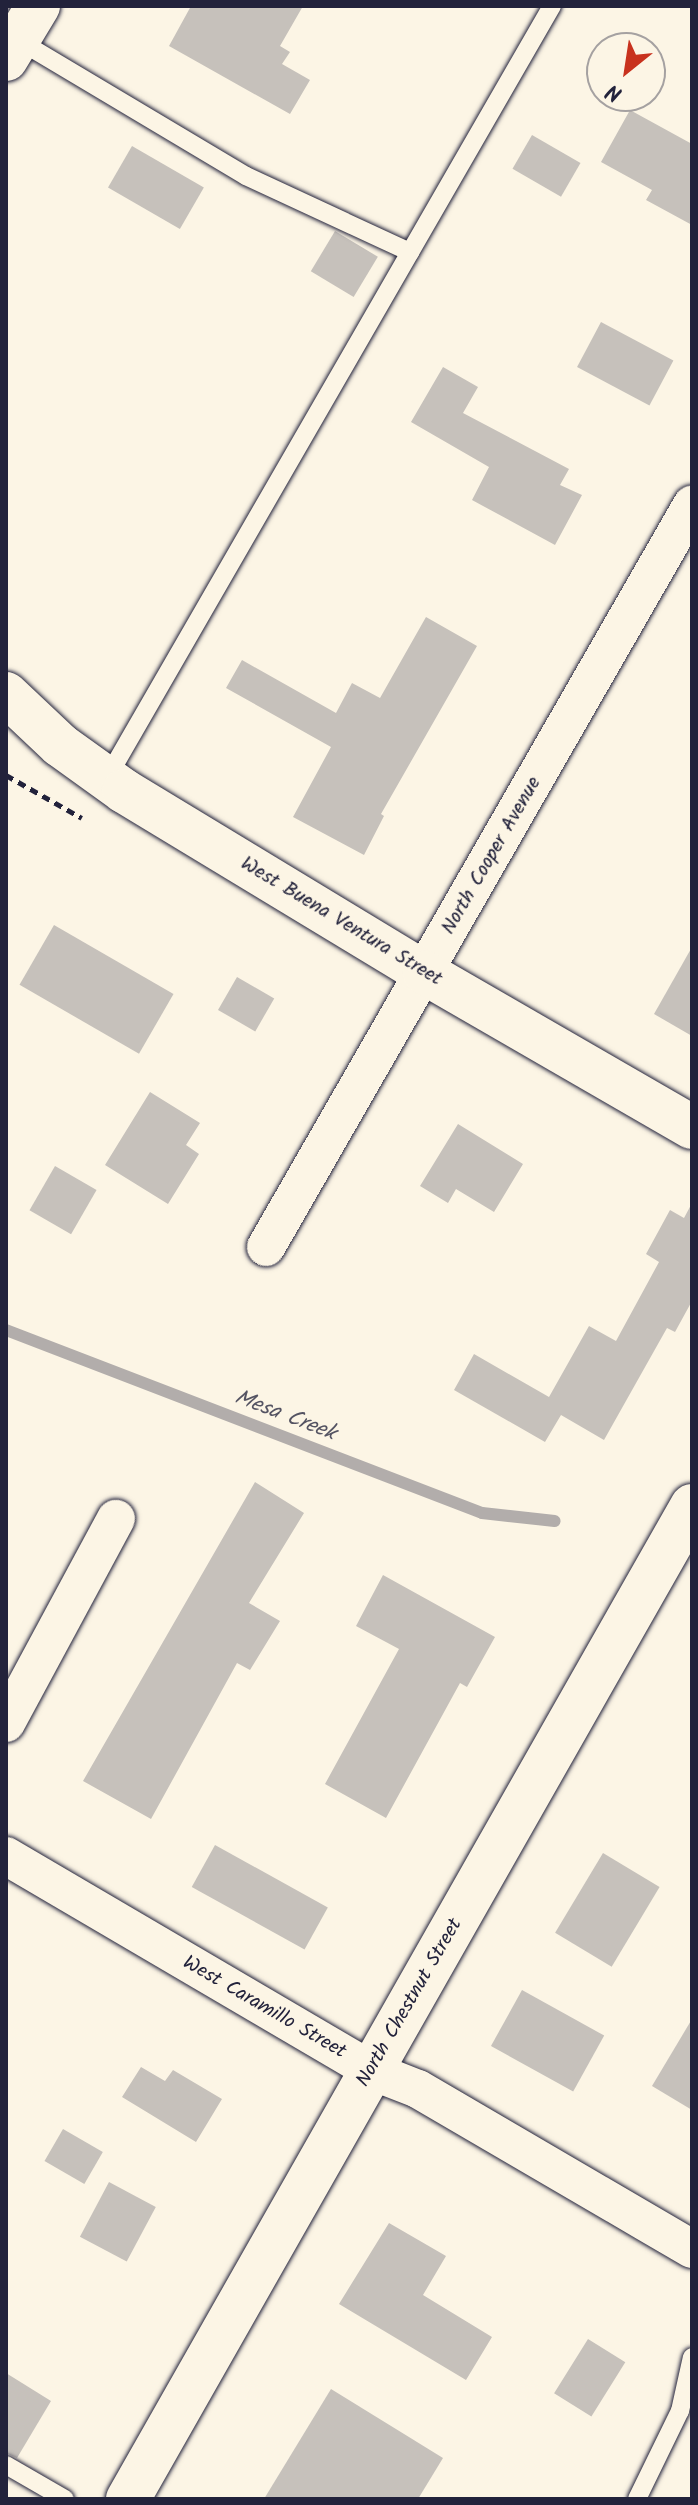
<!DOCTYPE html>
<html>
<head>
<meta charset="utf-8">
<style>
	body { margin:0 }
	#map { position:relative; width:698px; height:2505px; overflow:hidden; background:#fcf5e5; font-family:Kalam,sans-serif }
	div>[style] { position:absolute }
	[style*='--x'] { left:calc(var(--x)*1px); top:calc(var(--y)*1px); width:calc(var(--w)*1px); rotate:calc(var(--a)*1deg) }
	.stream>* { height:12px; margin:-6px; padding:0 6px; transform-origin:6px; border-radius:6px; background:#b2adab }
	.building>* { inset:0; background:#c6c1bb; transform-origin:0 0 }
	.path>* { height:5px; margin-top:-2.5px; transform-origin:0; background:repeating-linear-gradient(90deg,#22223b 0 8px,transparent 0 14px) }
	.roads { filter:drop-shadow(0 0 2px #22223b) drop-shadow(0 0 2px #22223b) }
	.lane>* { height:18px; margin:-9px; padding:0 9px; transform-origin:9px; border-radius:9px; background:#fcf5e5 }
	.street>* { height:38px; margin:-19px; padding:0 19px; transform-origin:19px; border-radius:19px; background:#fcf5e5 }
	.secondary>* { height:44px; margin:-22px; padding:0 22px; transform-origin:22px; border-radius:22px; background:#fcf5e5 }
	span { translate:-50% -50%; white-space:nowrap; text-align:center; line-height:1.15; -webkit-text-stroke:6px #fcf5e5; paint-order:stroke }
	.street-label { font-size:20px; color:#22223b }
	.water-label { font-size:22px; color:#545362; font-style:italic }
	.frame { position:absolute; inset:0; border:8px solid #22223b; pointer-events:none }
	.north { position:absolute; left:586px; top:32px; width:80px; height:80px; box-sizing:border-box; background:#fcf5e5; border:2px solid #a5a1a1; border-radius:50%; rotate:210deg; font-size:22px; font-weight:700; line-height:32px; text-align:center; color:#22223b }
	.north::after { content:''; display:block; margin:auto; width:28px; height:36px; background:#c8321e; clip-path:polygon(50% 0,100% 100%,50% 72%,0 100%) }
</style>
</head>
<body>
<div id="map">
	<div class="stream">
		<div style="--x:6;--y:1330;--w:510;--a:21.03"></div>
		<div style="--x:482;--y:1513;--w:73;--a:6.3"></div>
	</div>
	<div class="building">
		<div style="clip-path:polygon(191px 6px,303px 6px,280px 46px,290px 52px,282px 64px,310px 80px,290px 114px,169px 46px)"></div>
		<div style="clip-path:polygon(630px 110px,692px 144px,692px 225px,646px 200px,652px 190px,601px 162px)"></div>
		<div style="left:532px;top:135px;width:56px;height:39px;rotate:30deg"></div>
		<div style="left:132px;top:146px;width:83px;height:48px;rotate:30deg"></div>
		<div style="left:335px;top:231px;width:50px;height:47px;rotate:31deg"></div>
		<div style="left:601px;top:322px;width:82px;height:51px;rotate:28deg"></div>
		<div style="clip-path:polygon(443px 367px,478px 387px,463px 413px,569px 469px,560px 485px,582px 495px,555px 545px,472px 500px,489px 467px,411px 422px)"></div>
		<div style="clip-path:polygon(426px 617px,477px 646px,381px 814px,384px 816px,364px 855px,293px 817px,331px 747px,226px 688px,242px 660px,336px 713px,352px 683px,380px 698px)"></div>
		<div style="left:54px;top:925px;width:138px;height:69px;rotate:30deg"></div>
		<div style="clip-path:polygon(692px 947px,692px 1036px,654px 1014px)"></div>
		<div style="left:237px;top:977px;width:43px;height:38px;rotate:30deg"></div>
		<div style="clip-path:polygon(150px 1092px,200px 1123px,186px 1145px,199px 1154px,168px 1204px,105px 1165px)"></div>
		<div style="clip-path:polygon(458px 1124px,523px 1164px,494px 1212px,456px 1189px,448px 1203px,420px 1186px)"></div>
		<div style="left:55px;top:1166px;width:48px;height:51px;rotate:30deg"></div>
		<div style="clip-path:polygon(692px 1203px,692px 1301px,675px 1332px,667px 1328px,604px 1440px,561px 1415px,545px 1442px,454px 1390px,474px 1354px,549px 1397px,589px 1326px,616px 1341px,659px 1262px,646px 1254px,670px 1210px,684px 1218px)"></div>
		<div style="clip-path:polygon(255px 1482px,304px 1513px,249px 1603px,280px 1621px,250px 1670px,237px 1663px,151px 1819px,83px 1781px)"></div>
		<div style="clip-path:polygon(383px 1575px,495px 1637px,467px 1687px,460px 1683px,386px 1818px,325px 1784px,399px 1649px,356px 1626px)"></div>
		<div style="left:215px;top:1845px;width:129px;height:48px;rotate:29deg"></div>
		<div style="left:603px;top:1853px;width:66px;height:93px;rotate:31deg"></div>
		<div style="left:522px;top:1990px;width:94px;height:64px;rotate:29deg"></div>
		<div style="clip-path:polygon(692px 2019px,692px 2110px,652px 2086px)"></div>
		<div style="clip-path:polygon(141px 2067px,165px 2081px,173px 2070px,222px 2099px,196px 2142px,122px 2097px)"></div>
		<div style="left:63px;top:2129px;width:46px;height:37px;rotate:30deg"></div>
		<div style="left:109px;top:2182px;width:53px;height:62px;rotate:28deg"></div>
		<div style="clip-path:polygon(389px 2223px,446px 2256px,423px 2295px,492px 2337px,466px 2380px,339px 2304px)"></div>
		<div style="left:588px;top:2339px;width:44px;height:64px;rotate:32deg"></div>
		<div style="clip-path:polygon(6px 2373px,51px 2401px,17px 2458px,6px 2453px)"></div>
		<div style="clip-path:polygon(331px 2389px,443px 2458px,418px 2499px,264px 2499px)"></div>
	</div>
	<div class="path">
		<div style="--x:6;--y:775;--w:87;--a:29.5"></div>
	</div>
	<div class="roads">
		<div class="lane">
			<div style="--x:18;--y:40;--w:265;--a:30.8"></div>
			<div style="--x:246;--y:176;--w:181;--a:24.9"></div>
			<div style="--x:107;--y:778;--w:891;--a:-60.04"></div>
			<div style="--x:6;--y:2465;--w:68;--a:30"></div>
			<div style="--x:637;--y:2499;--w:98;--a:-64"></div>
			<div style="--x:680;--y:2411;--w:55;--a:-77.5"></div>
		</div>
		<div class="street">
			<div style="--x:266;--y:1247;--w:856;--a:-60.14"></div>
			<div style="--x:6;--y:1723;--w:232;--a:-61.7"></div>
			<div style="--x:6;--y:1856;--w:424;--a:30.4"></div>
			<div style="--x:372;--y:2071;--w:49;--a:21.4"></div>
			<div style="--x:418;--y:2089;--w:317;--a:30.3"></div>
		</div>
		<div class="secondary">
			<div style="--x:6;--y:59;--w:62;--a:-58.9"></div>
			<div style="--x:6;--y:694;--w:74;--a:43.4"></div>
			<div style="--x:60;--y:745;--w:79;--a:35.7"></div>
			<div style="--x:124;--y:791;--w:352;--a:31.2"></div>
			<div style="--x:425;--y:973;--w:308;--a:30"></div>
			<div style="--x:128;--y:2499;--w:1142;--a:-60.4"></div>
		</div>
	</div>
	<div class="street-label">
		<span style="left:492px;top:856px;rotate:-60deg">North Cooper Avenue</span>
		<span style="left:341px;top:922px;rotate:31deg">West Buena Ventura Street</span>
		<span style="left:410px;top:2003px;rotate:-60deg">North Chestnut Street</span>
		<span style="left:264px;top:2008px;rotate:30deg">West Caramillo Street</span>
	</div>
	<div class="water-label">
		<span style="left:285px;top:1416px;rotate:21deg">Mesa Creek</span>
	</div>
	<div class="frame"></div>
	<div class="north">N</div>
</div>
</body>
</html>
